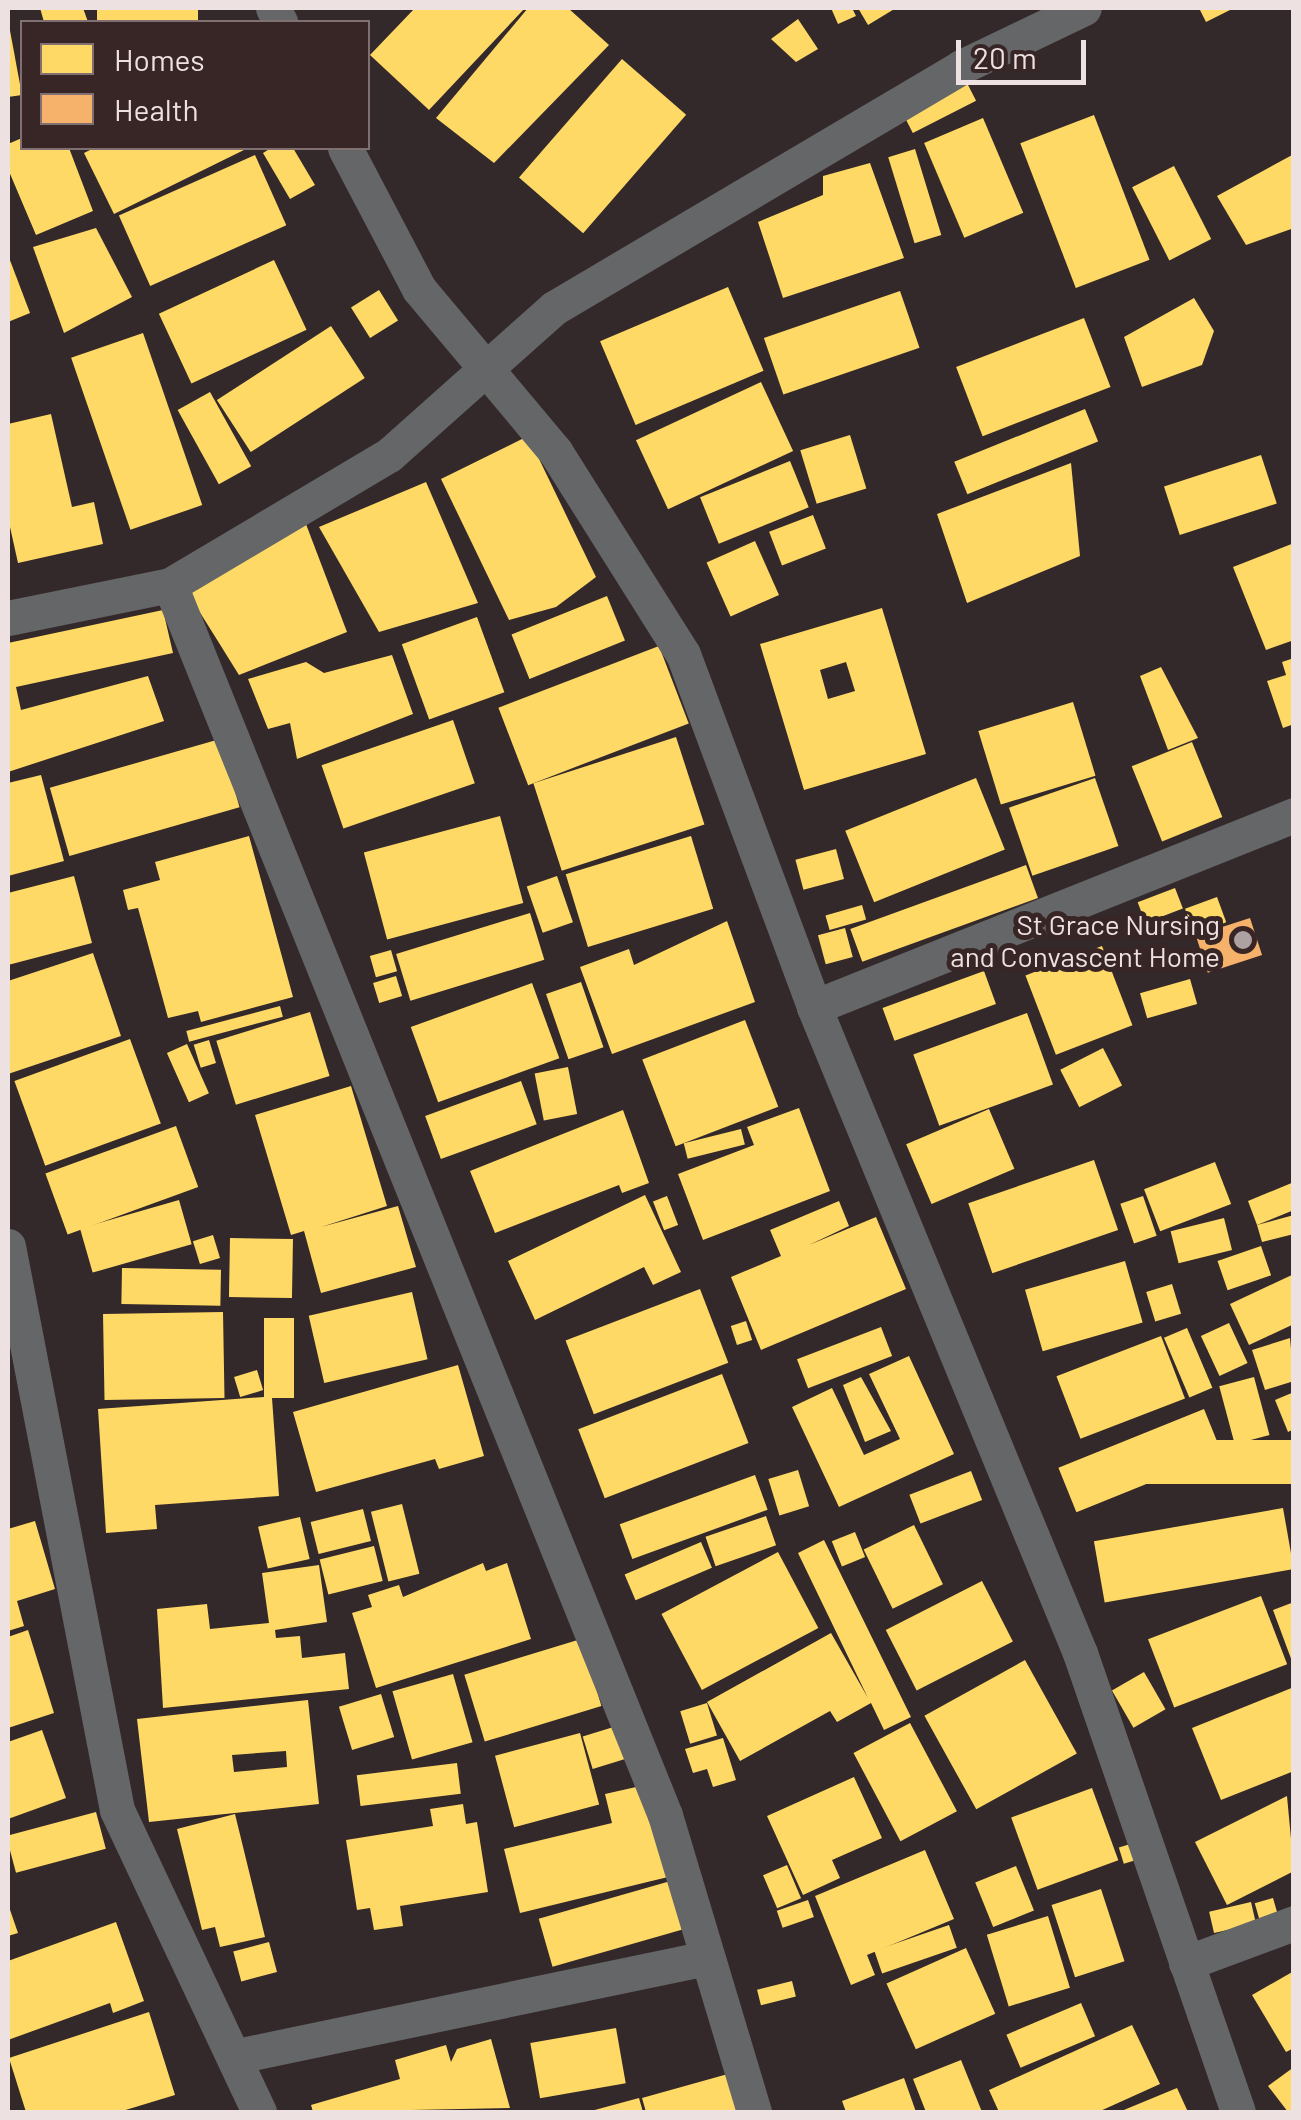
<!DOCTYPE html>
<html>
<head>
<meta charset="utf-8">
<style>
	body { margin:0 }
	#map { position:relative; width:1301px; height:2120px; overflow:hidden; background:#34292a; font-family:Barlow,sans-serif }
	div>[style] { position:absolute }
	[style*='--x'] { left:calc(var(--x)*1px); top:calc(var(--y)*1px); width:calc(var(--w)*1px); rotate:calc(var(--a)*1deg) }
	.homes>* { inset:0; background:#ffd966; transform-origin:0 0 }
	.health>* { inset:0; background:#f6b26b; transform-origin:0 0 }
	.minor>* { height:35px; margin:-17.5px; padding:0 17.5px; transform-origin:17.5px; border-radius:17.5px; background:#646667 }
	.dots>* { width:28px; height:28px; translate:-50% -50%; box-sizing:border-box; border:5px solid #382526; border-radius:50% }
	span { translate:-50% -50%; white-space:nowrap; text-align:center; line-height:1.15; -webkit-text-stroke:10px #382526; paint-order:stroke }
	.poi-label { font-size:28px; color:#eee1e1 }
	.right { translate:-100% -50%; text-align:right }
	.frame { position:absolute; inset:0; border:10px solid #eee1e1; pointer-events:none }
	.legend { position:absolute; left:20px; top:20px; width:350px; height:130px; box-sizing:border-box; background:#382526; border:2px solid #817071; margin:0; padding:12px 18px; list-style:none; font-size:30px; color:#eee1e1 }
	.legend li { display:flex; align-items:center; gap:20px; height:50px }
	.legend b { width:50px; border:2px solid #817071 }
	.scale { position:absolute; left:956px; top:40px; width:130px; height:45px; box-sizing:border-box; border:5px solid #eee1e1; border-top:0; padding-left:12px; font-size:30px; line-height:35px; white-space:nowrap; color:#eee1e1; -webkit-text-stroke:8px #382526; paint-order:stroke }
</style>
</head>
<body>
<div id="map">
	<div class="homes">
		<div style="clip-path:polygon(40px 8px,83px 8px,88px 22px,44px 22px)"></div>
		<div style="left:97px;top:8px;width:101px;height:15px"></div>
		<div style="clip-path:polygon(415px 8px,525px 8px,429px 110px,370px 55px)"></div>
		<div style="clip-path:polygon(528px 8px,568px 8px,609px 45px,494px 163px,436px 118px)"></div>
		<div style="clip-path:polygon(831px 8px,852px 8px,856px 16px,838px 24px)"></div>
		<div style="clip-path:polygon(858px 8px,896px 8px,868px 25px)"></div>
		<div style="clip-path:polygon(1199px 8px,1234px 8px,1206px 22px)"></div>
		<div style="clip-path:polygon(798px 19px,818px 49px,796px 62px,771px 39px)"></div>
		<div style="clip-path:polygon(8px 20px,22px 95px,8px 97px)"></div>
		<div style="left:622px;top:59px;width:85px;height:157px;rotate:41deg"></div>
		<div style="left:967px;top:83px;width:20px;height:71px;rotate:63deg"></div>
		<div style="left:1094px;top:115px;width:155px;height:79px;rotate:69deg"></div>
		<div style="left:983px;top:118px;width:103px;height:64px;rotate:67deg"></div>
		<div style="clip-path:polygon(22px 138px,22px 148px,69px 148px,93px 211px,36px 235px,8px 169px,8px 144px)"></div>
		<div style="clip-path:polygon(94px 148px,248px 148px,114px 214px,84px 153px)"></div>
		<div style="clip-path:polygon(271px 148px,293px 148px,315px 185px,290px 199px,263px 153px)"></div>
		<div style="left:915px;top:149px;width:90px;height:28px;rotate:73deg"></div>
		<div style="clip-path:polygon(1294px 154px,1294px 228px,1246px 245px,1217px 196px)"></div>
		<div style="left:255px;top:155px;width:77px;height:149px;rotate:66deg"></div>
		<div style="clip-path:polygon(870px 163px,904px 258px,783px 298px,758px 222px,823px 195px,823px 176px)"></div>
		<div style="left:1174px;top:166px;width:82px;height:47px;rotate:63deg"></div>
		<div style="clip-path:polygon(96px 228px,132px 297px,64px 333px,33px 247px)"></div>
		<div style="clip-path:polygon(8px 255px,30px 313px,8px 322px)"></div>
		<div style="left:274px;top:260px;width:77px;height:127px;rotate:65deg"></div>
		<div style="left:728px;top:287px;width:91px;height:139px;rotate:67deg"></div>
		<div style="left:379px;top:290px;width:36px;height:33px;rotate:58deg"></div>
		<div style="left:900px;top:291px;width:60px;height:144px;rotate:71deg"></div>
		<div style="clip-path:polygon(1194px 298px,1214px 331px,1202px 365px,1142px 387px,1124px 337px)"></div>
		<div style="left:1084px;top:318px;width:74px;height:137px;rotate:69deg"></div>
		<div style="left:331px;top:326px;width:62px;height:136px;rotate:57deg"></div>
		<div style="left:143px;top:333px;width:182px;height:76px;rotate:71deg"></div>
		<div style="left:761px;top:382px;width:76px;height:138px;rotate:65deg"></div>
		<div style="left:210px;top:392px;width:85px;height:37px;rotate:61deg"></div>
		<div style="left:1085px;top:409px;width:35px;height:141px;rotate:68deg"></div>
		<div style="clip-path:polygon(51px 414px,72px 507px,94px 502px,103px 544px,18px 563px,8px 518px,8px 424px)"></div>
		<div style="left:850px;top:435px;width:56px;height:52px;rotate:73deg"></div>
		<div style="clip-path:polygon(528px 436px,596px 577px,556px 607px,509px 620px,441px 479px)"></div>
		<div style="left:1261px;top:455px;width:51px;height:102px;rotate:72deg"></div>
		<div style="left:790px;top:461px;width:50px;height:97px;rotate:68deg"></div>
		<div style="clip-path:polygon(1071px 463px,1080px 556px,967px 603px,937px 514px)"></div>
		<div style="clip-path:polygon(426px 482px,478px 603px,379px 632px,319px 527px)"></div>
		<div style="clip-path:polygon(301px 511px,347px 632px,239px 675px,181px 582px)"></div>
		<div style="left:813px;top:515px;width:36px;height:47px;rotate:69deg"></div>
		<div style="left:755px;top:541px;width:59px;height:53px;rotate:66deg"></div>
		<div style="clip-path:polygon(1294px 543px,1294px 640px,1266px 650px,1233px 567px)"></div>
		<div style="left:607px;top:596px;width:48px;height:103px;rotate:68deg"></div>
		<div style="clip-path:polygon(evenodd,882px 608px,926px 754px,804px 790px,760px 644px,882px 608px,846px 662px,855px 691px,828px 699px,820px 670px,846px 662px)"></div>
		<div style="clip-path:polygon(163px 610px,173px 653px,16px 687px,21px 710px,148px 676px,164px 721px,8px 772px,8px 643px)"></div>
		<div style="left:477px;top:617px;width:80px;height:80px;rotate:70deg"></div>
		<div style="left:659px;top:646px;width:83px;height:172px;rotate:69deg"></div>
		<div style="clip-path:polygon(392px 655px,413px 714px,297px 759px,290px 723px,268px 729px,248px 679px,306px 662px,324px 673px)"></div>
		<div style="clip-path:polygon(1294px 658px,1294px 724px,1283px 728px,1267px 681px,1286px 675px,1282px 662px)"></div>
		<div style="clip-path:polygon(1161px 667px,1198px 738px,1168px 750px,1140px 676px)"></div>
		<div style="left:1073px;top:702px;width:77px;height:99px;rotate:73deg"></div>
		<div style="left:453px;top:720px;width:67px;height:139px;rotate:71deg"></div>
		<div style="left:676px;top:737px;width:92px;height:150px;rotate:72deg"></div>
		<div style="left:220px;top:739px;width:71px;height:177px;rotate:74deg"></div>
		<div style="left:1192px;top:742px;width:81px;height:65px;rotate:68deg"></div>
		<div style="clip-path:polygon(41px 775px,64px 861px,8px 876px,8px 783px)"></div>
		<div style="left:976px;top:778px;width:77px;height:141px;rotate:68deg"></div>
		<div style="left:1095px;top:778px;width:72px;height:91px;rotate:71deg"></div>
		<div style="left:500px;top:816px;width:90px;height:141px;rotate:75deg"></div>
		<div style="clip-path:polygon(249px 836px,293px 997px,201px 1022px,198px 1011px,168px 1018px,138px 908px,128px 910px,123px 890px,160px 880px,155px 862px)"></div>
		<div style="left:691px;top:836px;width:76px;height:131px;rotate:73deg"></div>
		<div style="left:836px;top:849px;width:31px;height:42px;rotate:75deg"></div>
		<div style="left:1026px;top:865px;width:35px;height:187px;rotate:70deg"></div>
		<div style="clip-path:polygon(74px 876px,92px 943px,8px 965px,8px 893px)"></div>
		<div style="left:557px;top:876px;width:49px;height:32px;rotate:71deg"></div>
		<div style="left:1175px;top:888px;width:22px;height:40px;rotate:69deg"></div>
		<div style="left:1217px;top:897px;width:27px;height:34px;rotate:70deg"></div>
		<div style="left:862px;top:905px;width:15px;height:38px;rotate:74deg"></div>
		<div style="left:530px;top:913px;width:49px;height:140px;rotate:73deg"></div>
		<div style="clip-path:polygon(727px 921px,755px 1002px,612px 1054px,580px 967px,629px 949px,634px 965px)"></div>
		<div style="left:845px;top:928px;width:30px;height:28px;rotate:75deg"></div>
		<div style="left:1102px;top:946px;width:85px;height:82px;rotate:69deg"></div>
		<div style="left:391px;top:950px;width:22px;height:22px;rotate:74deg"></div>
		<div style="clip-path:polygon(93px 953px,121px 1036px,8px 1074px,8px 981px)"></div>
		<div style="left:984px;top:971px;width:35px;height:108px;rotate:70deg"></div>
		<div style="left:396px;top:976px;width:21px;height:24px;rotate:73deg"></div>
		<div style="left:1190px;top:979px;width:26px;height:52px;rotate:74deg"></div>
		<div style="left:581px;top:982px;width:69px;height:37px;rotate:71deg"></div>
		<div style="left:532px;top:983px;width:80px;height:129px;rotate:70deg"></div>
		<div style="left:280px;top:1006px;width:11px;height:97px;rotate:75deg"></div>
		<div style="left:310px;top:1012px;width:67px;height:98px;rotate:73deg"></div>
		<div style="left:1027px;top:1013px;width:76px;height:121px;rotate:70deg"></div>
		<div style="left:745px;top:1020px;width:93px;height:110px;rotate:69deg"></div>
		<div style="left:130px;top:1039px;width:90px;height:123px;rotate:70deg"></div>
		<div style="left:209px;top:1040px;width:24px;height:16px;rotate:73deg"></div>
		<div style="left:187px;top:1044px;width:54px;height:22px;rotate:66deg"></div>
		<div style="left:1103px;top:1048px;width:42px;height:48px;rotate:63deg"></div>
		<div style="left:568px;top:1067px;width:48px;height:34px;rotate:79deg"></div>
		<div style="left:521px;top:1081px;width:46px;height:102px;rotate:70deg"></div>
		<div style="clip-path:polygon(351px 1086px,387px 1206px,321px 1227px,398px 1206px,416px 1267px,321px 1293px,304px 1231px,291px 1235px,255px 1115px)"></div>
		<div style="clip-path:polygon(799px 1108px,830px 1191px,703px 1240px,678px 1174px,754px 1145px,747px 1127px)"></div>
		<div style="left:989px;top:1109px;width:65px;height:90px;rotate:67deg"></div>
		<div style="clip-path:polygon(623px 1110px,649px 1183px,622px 1193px,619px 1185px,495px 1233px,470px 1171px)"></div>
		<div style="left:176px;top:1126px;width:65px;height:139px;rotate:70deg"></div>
		<div style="left:741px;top:1129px;width:16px;height:59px;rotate:76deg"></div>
		<div style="left:1094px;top:1160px;width:74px;height:133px;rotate:71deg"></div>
		<div style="left:1215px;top:1162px;width:45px;height:76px;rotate:69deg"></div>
		<div style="clip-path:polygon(1294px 1182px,1294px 1210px,1257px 1225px,1248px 1201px)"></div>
		<div style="clip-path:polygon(645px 1195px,681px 1272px,653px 1285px,644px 1267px,535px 1320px,508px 1261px)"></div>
		<div style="left:667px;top:1196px;width:31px;height:15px;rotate:69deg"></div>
		<div style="left:1143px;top:1196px;width:42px;height:24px;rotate:71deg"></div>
		<div style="left:179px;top:1200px;width:46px;height:103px;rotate:74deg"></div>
		<div style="clip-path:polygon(839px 1201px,849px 1226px,809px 1245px,876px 1217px,906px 1289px,761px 1350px,731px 1277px,781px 1256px,770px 1230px)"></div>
		<div style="clip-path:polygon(1294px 1215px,1294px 1234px,1262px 1242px,1257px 1225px)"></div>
		<div style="left:1224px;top:1218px;width:33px;height:55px;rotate:76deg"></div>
		<div style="left:213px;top:1235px;width:24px;height:21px;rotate:73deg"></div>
		<div style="left:230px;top:1238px;width:63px;height:59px;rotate:1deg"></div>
		<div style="left:1261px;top:1246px;width:31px;height:46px;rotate:71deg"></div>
		<div style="left:1125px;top:1261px;width:64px;height:104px;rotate:74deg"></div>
		<div style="left:122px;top:1268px;width:99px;height:36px;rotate:1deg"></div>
		<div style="clip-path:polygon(1294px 1274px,1294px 1324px,1249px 1345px,1230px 1304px)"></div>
		<div style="left:1172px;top:1284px;width:31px;height:27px;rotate:73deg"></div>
		<div style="left:700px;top:1289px;width:79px;height:144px;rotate:69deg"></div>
		<div style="left:412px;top:1292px;width:69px;height:106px;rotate:77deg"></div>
		<div style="left:223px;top:1312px;width:86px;height:120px;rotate:89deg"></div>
		<div style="clip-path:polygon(264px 1318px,294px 1318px,294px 1398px,272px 1398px,279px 1496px,155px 1505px,157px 1529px,106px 1533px,98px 1409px,264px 1397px)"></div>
		<div style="left:746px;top:1321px;width:20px;height:16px;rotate:72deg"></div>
		<div style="left:1229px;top:1323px;width:44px;height:31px;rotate:65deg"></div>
		<div style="left:881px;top:1327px;width:31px;height:90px;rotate:69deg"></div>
		<div style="left:1187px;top:1328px;width:65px;height:25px;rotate:67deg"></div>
		<div style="left:1161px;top:1336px;width:67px;height:112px;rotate:69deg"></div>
		<div style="clip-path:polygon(1290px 1338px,1294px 1381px,1265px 1390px,1252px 1350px)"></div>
		<div style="clip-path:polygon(909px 1356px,954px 1454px,839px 1507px,792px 1407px,832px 1388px,864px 1455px,900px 1439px,869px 1374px)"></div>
		<div style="clip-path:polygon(458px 1365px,484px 1456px,439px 1469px,435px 1459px,316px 1492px,293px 1412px)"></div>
		<div style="left:257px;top:1370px;width:21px;height:24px;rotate:73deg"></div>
		<div style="left:722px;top:1374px;width:74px;height:154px;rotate:69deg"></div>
		<div style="clip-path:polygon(861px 1377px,891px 1431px,865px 1442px,843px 1385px)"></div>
		<div style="left:1254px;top:1377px;width:60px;height:36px;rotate:75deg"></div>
		<div style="clip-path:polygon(1294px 1392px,1294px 1429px,1288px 1432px,1275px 1400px)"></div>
		<div style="left:1204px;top:1409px;width:48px;height:157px;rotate:68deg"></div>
		<div style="left:1294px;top:1440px;width:44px;height:154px;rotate:90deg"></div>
		<div style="left:798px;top:1470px;width:38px;height:31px;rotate:73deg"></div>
		<div style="left:971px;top:1471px;width:31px;height:66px;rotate:69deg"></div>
		<div style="left:755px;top:1475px;width:37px;height:144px;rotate:70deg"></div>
		<div style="left:402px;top:1504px;width:72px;height:32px;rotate:76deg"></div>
		<div style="left:1283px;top:1508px;width:62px;height:192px;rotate:80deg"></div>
		<div style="left:363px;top:1509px;width:33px;height:54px;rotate:76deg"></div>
		<div style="left:766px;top:1516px;width:31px;height:64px;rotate:71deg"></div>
		<div style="left:300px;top:1517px;width:43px;height:43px;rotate:77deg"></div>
		<div style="clip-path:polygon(35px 1521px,55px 1589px,17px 1601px,24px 1626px,8px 1631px,8px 1529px)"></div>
		<div style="left:914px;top:1525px;width:66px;height:56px;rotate:64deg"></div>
		<div style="left:855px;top:1532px;width:27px;height:25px;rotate:68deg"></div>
		<div style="clip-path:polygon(824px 1540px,911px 1717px,884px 1730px,871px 1703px,837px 1722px,830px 1711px,740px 1761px,707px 1702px,831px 1633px,868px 1698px,798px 1553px)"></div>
		<div style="left:701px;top:1542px;width:28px;height:83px;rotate:67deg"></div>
		<div style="left:374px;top:1546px;width:36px;height:56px;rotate:76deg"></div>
		<div style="left:778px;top:1552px;width:86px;height:132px;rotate:62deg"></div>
		<div style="clip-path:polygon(483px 1563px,486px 1571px,507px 1563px,531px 1639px,376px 1688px,352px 1613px,372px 1607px,368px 1595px,399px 1585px,403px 1597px)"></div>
		<div style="clip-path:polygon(319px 1565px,327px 1622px,275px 1630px,276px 1638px,300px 1636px,302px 1658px,345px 1653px,349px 1689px,163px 1708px,157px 1609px,207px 1604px,210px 1629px,269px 1623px,262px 1573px)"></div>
		<div style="left:982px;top:1581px;width:68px;height:108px;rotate:63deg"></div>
		<div style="left:1261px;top:1596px;width:73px;height:121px;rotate:69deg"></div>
		<div style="clip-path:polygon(1294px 1602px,1294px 1664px,1293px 1664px,1273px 1610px)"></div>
		<div style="clip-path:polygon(28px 1630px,54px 1713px,8px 1728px,8px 1637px)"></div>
		<div style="left:581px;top:1639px;width:70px;height:122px;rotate:73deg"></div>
		<div style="left:1025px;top:1660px;width:107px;height:115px;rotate:61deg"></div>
		<div style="left:1144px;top:1672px;width:43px;height:37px;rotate:60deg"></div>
		<div style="left:453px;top:1674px;width:71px;height:63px;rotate:74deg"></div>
		<div style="clip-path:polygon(1294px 1687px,1294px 1771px,1221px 1800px,1192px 1728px)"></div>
		<div style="left:381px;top:1694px;width:45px;height:44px;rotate:73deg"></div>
		<div style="clip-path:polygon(evenodd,308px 1700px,319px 1804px,149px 1822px,137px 1719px,308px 1700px,286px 1751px,287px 1767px,234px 1772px,232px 1755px,286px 1751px)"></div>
		<div style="left:707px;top:1703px;width:34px;height:28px;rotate:73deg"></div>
		<div style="left:910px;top:1723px;width:100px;height:64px;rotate:62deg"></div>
		<div style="left:620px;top:1725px;width:34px;height:39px;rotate:73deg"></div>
		<div style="clip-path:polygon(42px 1730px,66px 1798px,8px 1819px,8px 1742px)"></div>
		<div style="left:580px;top:1733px;width:74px;height:88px;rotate:75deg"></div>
		<div style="clip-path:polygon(723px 1738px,736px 1780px,713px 1787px,707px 1769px,693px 1773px,685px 1749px)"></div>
		<div style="left:457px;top:1763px;width:31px;height:101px;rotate:83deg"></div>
		<div style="clip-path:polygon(854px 1777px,882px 1838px,832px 1860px,840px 1878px,803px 1895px,767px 1816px)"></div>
		<div style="clip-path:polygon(645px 1785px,668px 1877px,520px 1913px,504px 1849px,612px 1823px,605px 1794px)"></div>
		<div style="left:1092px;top:1788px;width:77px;height:86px;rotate:70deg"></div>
		<div style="clip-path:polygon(1287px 1796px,1294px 1871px,1227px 1905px,1195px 1842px)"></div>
		<div style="clip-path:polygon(463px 1804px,466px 1824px,477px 1822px,488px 1892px,400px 1906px,403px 1926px,374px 1930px,370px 1908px,357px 1910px,346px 1840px,433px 1826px,430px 1809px)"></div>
		<div style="left:96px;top:1812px;width:38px;height:93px;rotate:75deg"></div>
		<div style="clip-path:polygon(235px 1814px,265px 1937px,220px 1947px,215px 1927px,202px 1930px,177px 1829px)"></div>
		<div style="left:1137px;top:1842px;width:17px;height:19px;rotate:73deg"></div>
		<div style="clip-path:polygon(925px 1850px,954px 1919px,867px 1955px,875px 1975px,851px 1985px,815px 1896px)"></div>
		<div style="left:787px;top:1865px;width:36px;height:26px;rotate:67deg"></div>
		<div style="left:1016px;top:1866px;width:48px;height:44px;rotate:68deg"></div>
		<div style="left:681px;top:1878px;width:50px;height:148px;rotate:74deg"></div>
		<div style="left:1101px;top:1889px;width:76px;height:52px;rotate:72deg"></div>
		<div style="left:1273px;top:1898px;width:19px;height:19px;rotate:74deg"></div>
		<div style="left:808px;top:1900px;width:18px;height:33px;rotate:71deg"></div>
		<div style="left:1251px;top:1902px;width:22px;height:43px;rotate:77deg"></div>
		<div style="clip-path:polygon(8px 1904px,18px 1933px,8px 1936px)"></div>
		<div style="left:1048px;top:1916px;width:75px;height:64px;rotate:73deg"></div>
		<div style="clip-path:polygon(116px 1922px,144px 2001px,113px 2013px,110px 2003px,8px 2040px,8px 1961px)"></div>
		<div style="left:949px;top:1925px;width:24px;height:79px;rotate:71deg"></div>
		<div style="left:269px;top:1942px;width:31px;height:37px;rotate:75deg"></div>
		<div style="left:966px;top:1948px;width:72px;height:87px;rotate:66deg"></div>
		<div style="clip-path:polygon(1294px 1971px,1294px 2048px,1286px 2052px,1252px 1995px)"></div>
		<div style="left:792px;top:1981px;width:16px;height:36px;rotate:76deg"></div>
		<div style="left:1081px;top:2003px;width:36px;height:81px;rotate:67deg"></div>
		<div style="clip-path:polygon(149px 2012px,175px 2095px,119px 2112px,26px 2112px,9px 2058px)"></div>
		<div style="clip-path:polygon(1132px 2025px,1160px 2084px,1098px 2112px,999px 2112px,989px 2090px)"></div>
		<div style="left:616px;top:2028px;width:56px;height:87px;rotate:80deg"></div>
		<div style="clip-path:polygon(491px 2039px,510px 2108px,313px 2112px,311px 2105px,400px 2079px,395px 2060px,446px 2045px,451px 2062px,457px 2049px)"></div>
		<div style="clip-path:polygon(961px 2060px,982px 2112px,926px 2112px,913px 2079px)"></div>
		<div style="clip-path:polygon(1294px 2067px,1294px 2112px,1288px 2112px,1268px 2086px)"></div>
		<div style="clip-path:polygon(735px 2072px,746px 2112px,646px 2112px,642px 2098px)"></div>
		<div style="clip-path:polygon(904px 2078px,916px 2112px,846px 2112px,842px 2101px)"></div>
		<div style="clip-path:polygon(1177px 2088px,1188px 2112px,1119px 2112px)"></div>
		<div style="clip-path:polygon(639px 2098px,643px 2112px,591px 2112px,591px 2111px)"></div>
	</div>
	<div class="health">
		<div style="left:1250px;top:918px;width:39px;height:57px;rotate:72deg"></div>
	</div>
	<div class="minor">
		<div style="--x:273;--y:8;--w:16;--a:63"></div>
		<div style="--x:345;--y:148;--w:159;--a:62.3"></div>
		<div style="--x:419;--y:289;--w:212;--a:50"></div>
		<div style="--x:555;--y:451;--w:240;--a:57.8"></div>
		<div style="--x:683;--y:654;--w:377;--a:69.6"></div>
		<div style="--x:814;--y:1007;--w:699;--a:67.62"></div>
		<div style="--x:1080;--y:1653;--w:485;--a:71"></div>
		<div style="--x:170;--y:585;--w:1326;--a:68.08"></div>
		<div style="--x:665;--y:1815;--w:310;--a:73.3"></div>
		<div style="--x:8;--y:618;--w:165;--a:-11.5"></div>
		<div style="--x:170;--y:585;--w:255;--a:-30.7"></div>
		<div style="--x:389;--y:455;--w:221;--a:-41.7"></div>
		<div style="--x:554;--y:308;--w:473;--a:-30.6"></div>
		<div style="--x:961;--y:67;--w:136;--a:-25.6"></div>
		<div style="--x:814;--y:1007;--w:517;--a:-21.8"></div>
		<div style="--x:8;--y:1246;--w:574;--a:79.06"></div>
		<div style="--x:117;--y:1810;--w:334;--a:64.8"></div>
		<div style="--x:1186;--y:1963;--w:115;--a:-20.3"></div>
		<div style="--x:237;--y:2056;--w:479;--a:-11.8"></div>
	</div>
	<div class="dots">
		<div style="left:1243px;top:940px;background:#ada1a1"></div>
	</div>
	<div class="poi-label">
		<span class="right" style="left:1220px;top:940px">St Grace Nursing<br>and Convascent Home</span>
	</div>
	<div class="frame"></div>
	<ul class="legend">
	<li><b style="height:28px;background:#ffd966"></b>Homes</li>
	<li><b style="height:28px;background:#f6b26b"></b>Health</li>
	</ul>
	<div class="scale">20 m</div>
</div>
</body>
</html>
